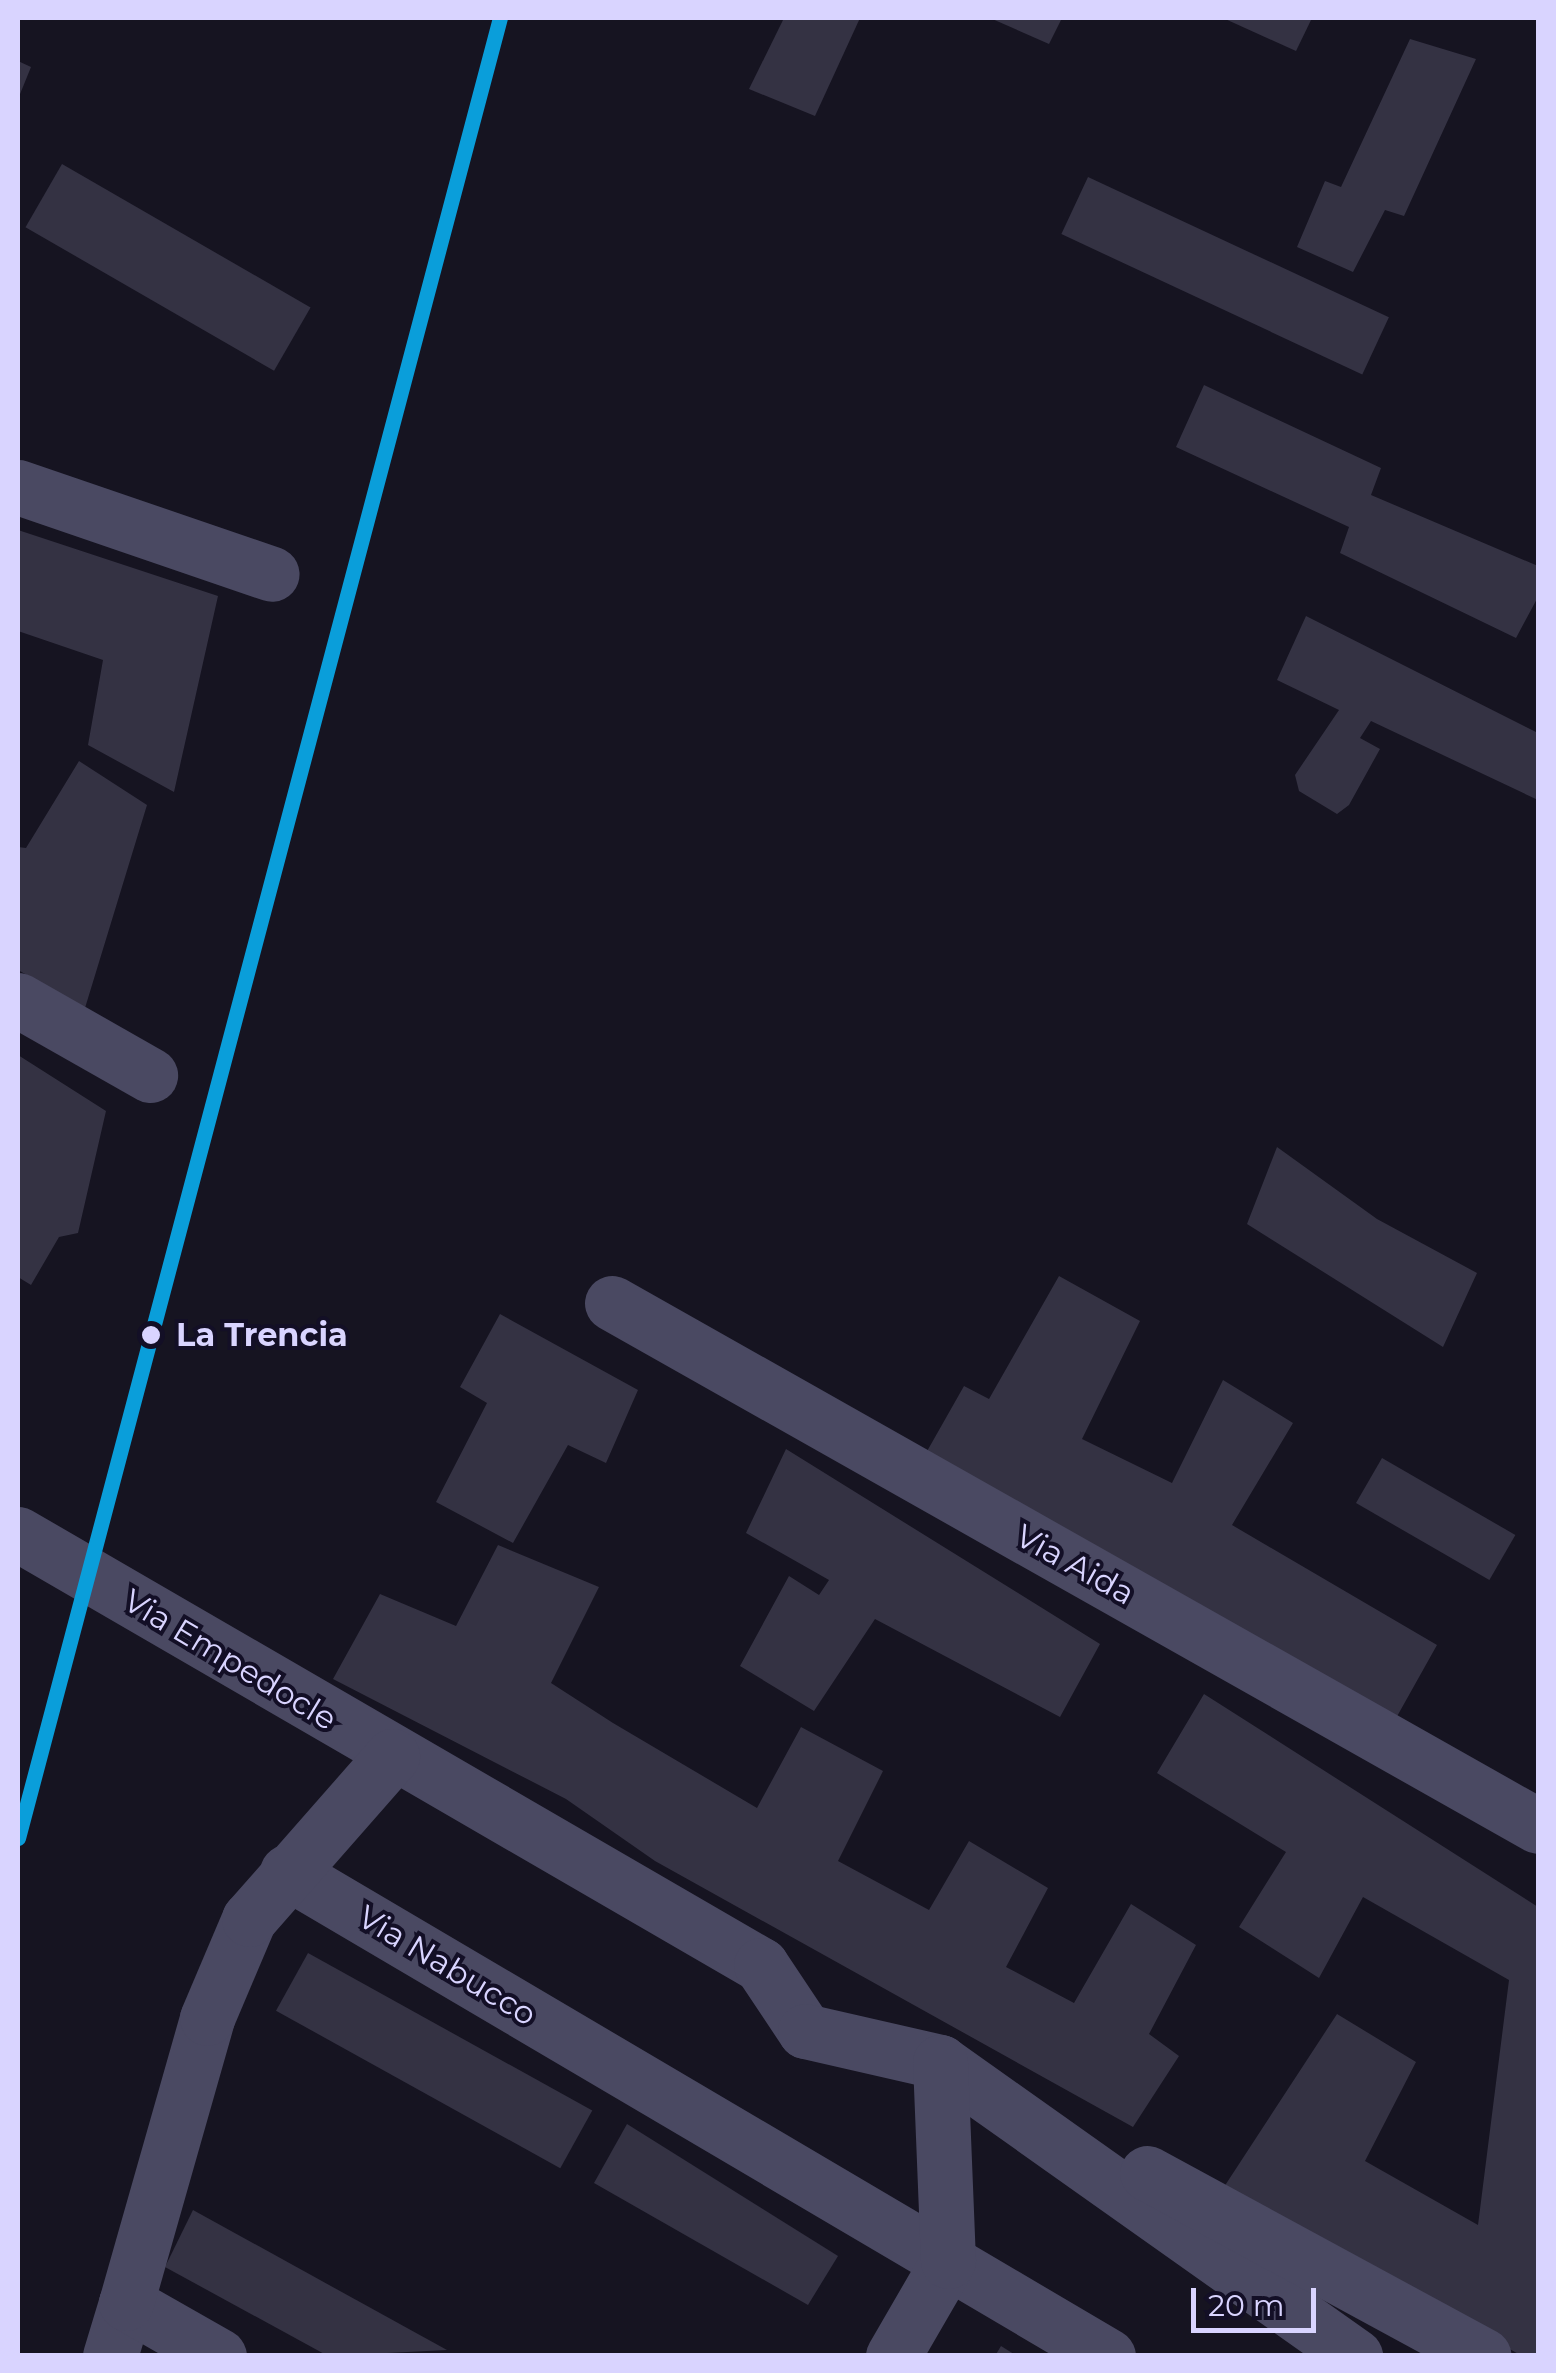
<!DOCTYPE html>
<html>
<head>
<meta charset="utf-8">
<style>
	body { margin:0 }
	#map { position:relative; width:1556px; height:2373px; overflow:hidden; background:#161421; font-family:Montserrat,sans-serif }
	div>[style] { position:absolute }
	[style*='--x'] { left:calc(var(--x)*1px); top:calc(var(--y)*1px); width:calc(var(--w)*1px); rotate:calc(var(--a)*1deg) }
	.building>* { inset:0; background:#343243; transform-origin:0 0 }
	.minor>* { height:55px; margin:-27.5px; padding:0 27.5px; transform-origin:27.5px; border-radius:27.5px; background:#4a4962 }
	.rail-1>* { height:15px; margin:-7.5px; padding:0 7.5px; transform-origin:7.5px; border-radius:7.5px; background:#0a9eda }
	.dots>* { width:28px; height:28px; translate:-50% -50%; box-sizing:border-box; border:5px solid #130f26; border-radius:50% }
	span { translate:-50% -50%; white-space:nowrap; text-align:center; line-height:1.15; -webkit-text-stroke:8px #130f26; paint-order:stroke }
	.stop-label { font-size:32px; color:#d9d4ff; font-weight:700 }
	.left { translate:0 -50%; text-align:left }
	.street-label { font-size:32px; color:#d9d4ff }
	.frame { position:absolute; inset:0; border:20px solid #d9d4ff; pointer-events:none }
	.scale { position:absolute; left:1191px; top:2288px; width:125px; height:45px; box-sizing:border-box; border:5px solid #d9d4ff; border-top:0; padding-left:12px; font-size:30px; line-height:35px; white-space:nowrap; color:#d9d4ff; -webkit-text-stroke:8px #130f26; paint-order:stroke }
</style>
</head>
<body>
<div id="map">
	<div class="building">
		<div style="clip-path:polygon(784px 18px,860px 18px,815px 116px,749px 89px)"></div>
		<div style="clip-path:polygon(990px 18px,1062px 18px,1049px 44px)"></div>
		<div style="clip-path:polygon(1223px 18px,1312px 18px,1296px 51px)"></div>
		<div style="clip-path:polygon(1410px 39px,1476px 59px,1404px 216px,1385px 210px,1353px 272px,1297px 247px,1325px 181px,1341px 187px)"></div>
		<div style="clip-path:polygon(18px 61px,31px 67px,18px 99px)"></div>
		<div style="left:62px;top:164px;width:287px;height:73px;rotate:30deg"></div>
		<div style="left:1088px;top:177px;width:332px;height:63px;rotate:25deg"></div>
		<div style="clip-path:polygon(1204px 385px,1381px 468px,1371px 495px,1538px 566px,1538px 597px,1516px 638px,1340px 553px,1349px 527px,1176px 447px)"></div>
		<div style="clip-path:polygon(18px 530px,218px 596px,174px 792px,88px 745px,103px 660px,18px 631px)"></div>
		<div style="clip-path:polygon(1306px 616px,1538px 733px,1538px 800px,1371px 721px,1360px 738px,1380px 749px,1349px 805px,1337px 814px,1299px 791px,1295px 775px,1339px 710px,1277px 680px)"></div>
		<div style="clip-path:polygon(79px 761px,147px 805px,85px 1008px,18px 970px,18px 847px,26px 848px)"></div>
		<div style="clip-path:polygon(18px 1055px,106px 1111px,78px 1233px,59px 1237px,31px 1285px,18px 1277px)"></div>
		<div style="clip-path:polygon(1277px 1147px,1377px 1219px,1477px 1273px,1443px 1347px,1247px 1224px)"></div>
		<div style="clip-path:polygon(1059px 1276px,1140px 1321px,1082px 1439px,1172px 1483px,1223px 1380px,1293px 1423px,1232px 1525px,1437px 1645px,1395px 1720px,926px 1453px,964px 1386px,989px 1399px)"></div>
		<div style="clip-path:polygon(500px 1314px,638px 1390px,606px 1463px,568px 1445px,513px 1543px,436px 1502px,487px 1403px,460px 1387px)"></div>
		<div style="clip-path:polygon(786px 1449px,1100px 1644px,1060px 1717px,875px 1619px,814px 1711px,740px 1666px,789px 1576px,819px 1595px,829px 1580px,746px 1533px)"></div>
		<div style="left:1382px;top:1458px;width:154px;height:52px;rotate:30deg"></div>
		<div style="clip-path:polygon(498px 1545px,599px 1587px,551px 1683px,613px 1723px,757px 1808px,801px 1727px,883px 1771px,838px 1861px,929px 1910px,969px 1841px,1048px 1888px,1006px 1967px,1074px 2003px,1131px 1904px,1196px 1945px,1149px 2034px,1179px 2056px,1133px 2127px,655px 1861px,566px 1799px,333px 1679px,380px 1594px,456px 1626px)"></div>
		<div style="clip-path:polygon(1204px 1694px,1538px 1907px,1538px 2356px,1522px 2356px,1224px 2187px,1337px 2014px,1416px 2062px,1365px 2161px,1478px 2225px,1509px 1980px,1363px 1897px,1319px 1978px,1239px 1927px,1286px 1852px,1157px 1773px)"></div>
		<div style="left:308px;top:1953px;width:325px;height:66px;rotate:29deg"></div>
		<div style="clip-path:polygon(627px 2124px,838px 2256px,808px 2305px,594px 2183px)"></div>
		<div style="clip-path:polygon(193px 2210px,447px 2350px,328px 2356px,165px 2267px)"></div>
		<div style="clip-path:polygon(1001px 2346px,1017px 2356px,995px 2356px)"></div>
	</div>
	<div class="minor">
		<div style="--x:18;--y:487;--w:268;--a:18.9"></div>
		<div style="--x:18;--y:1000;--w:152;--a:29.6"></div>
		<div style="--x:612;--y:1303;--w:1063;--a:29.46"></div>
		<div style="--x:18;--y:1534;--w:859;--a:30.12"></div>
		<div style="--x:761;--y:1965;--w:79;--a:56.3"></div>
		<div style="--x:805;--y:2031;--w:139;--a:12.9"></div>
		<div style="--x:940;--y:2062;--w:509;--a:35.32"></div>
		<div style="--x:287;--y:1872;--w:953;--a:30.52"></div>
		<div style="--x:1147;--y:2173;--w:383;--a:28.5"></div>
		<div style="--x:110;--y:2356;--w:55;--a:-73.2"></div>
		<div style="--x:219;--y:2356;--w:107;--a:-150.3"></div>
		<div style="--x:126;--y:2303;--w:296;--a:-74.1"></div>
		<div style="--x:207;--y:2018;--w:108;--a:-67"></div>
		<div style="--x:249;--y:1919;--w:217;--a:-48.7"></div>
		<div style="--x:893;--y:2356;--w:110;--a:-59.9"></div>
		<div style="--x:948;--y:2261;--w:199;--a:-92.3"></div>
	</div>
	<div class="rail-1">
		<div style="--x:18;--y:1838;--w:1883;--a:-75.17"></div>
	</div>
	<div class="dots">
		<div style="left:151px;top:1335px;background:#d9d4ff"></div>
	</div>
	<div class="stop-label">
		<span class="left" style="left:176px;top:1335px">La Trencia</span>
	</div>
	<div class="street-label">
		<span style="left:1075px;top:1565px;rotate:29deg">Via Aida</span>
		<span style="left:230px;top:1660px;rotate:31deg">Via Empedocle</span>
		<span style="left:447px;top:1966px;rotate:31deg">Via Nabucco</span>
	</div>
	<div class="frame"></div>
	<div class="scale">20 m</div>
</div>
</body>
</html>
